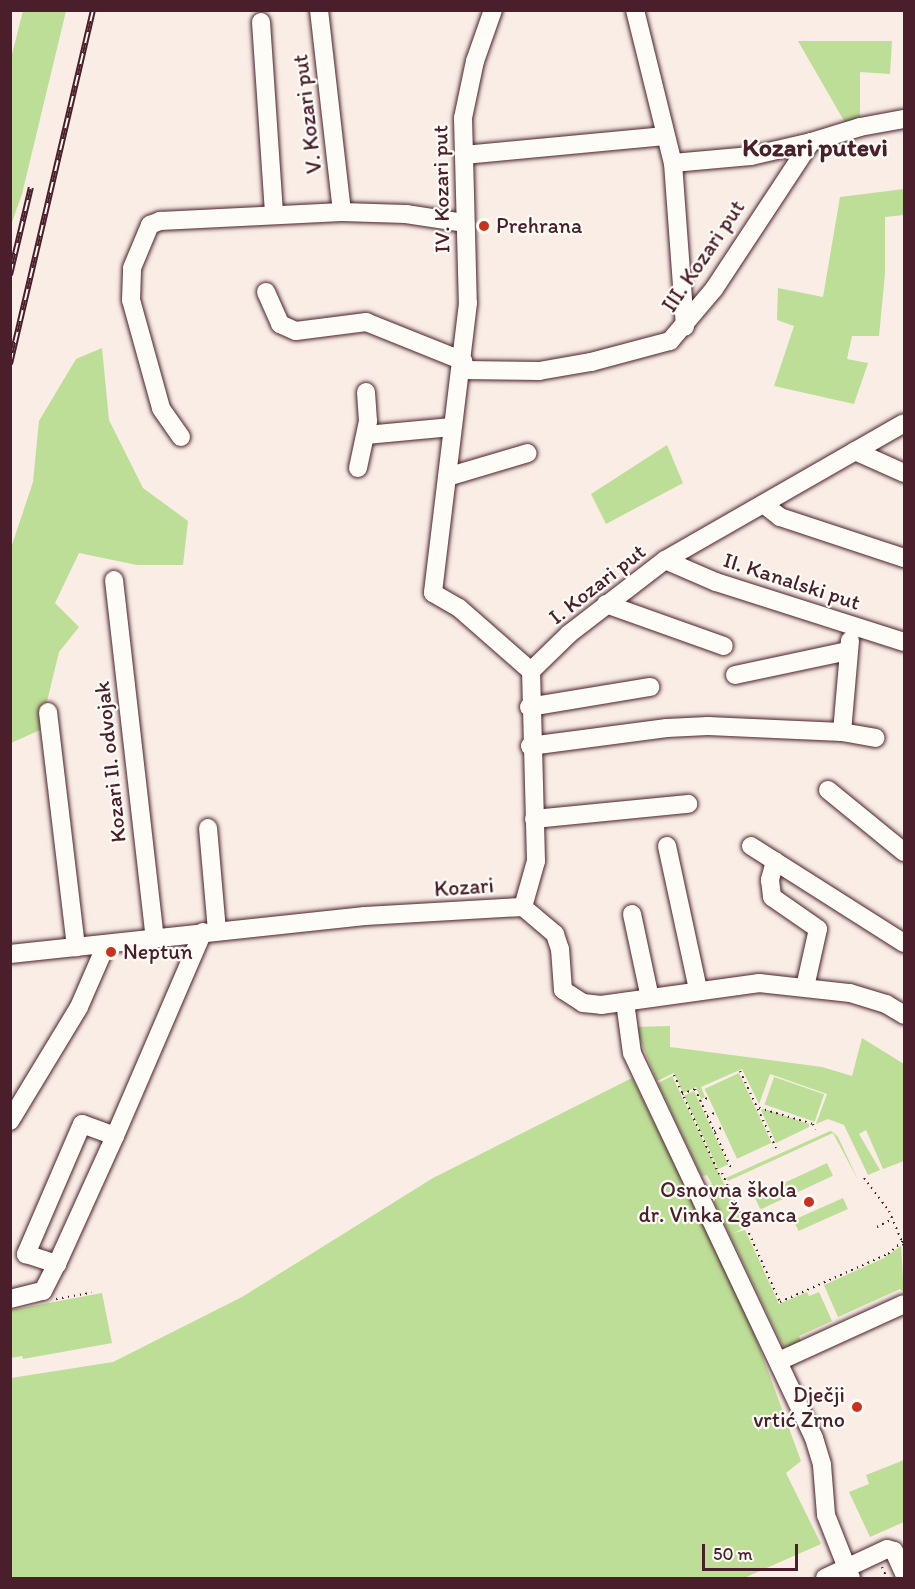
<!DOCTYPE html>
<html>
<head>
<meta charset="utf-8">
<style>
	body { margin:0 }
	#map { position:relative; width:915px; height:1589px; overflow:hidden; background:#f9ede5; font-family:Itim,sans-serif }
	div>[style] { position:absolute }
	[style*='--x'] { left:calc(var(--x)*1px); top:calc(var(--y)*1px); width:calc(var(--w)*1px); rotate:calc(var(--a)*1deg) }
	.green>* { inset:0; background:#bdde96; transform-origin:0 0 }
	.path>* { height:2px; margin-top:-1px; transform-origin:0; background:repeating-linear-gradient(90deg,#4a1f2b 0 1.5px,transparent 0 6px) }
	.roads { filter:drop-shadow(0 0 2px #4a1f2b) drop-shadow(0 0 2px #4a1f2b) }
	.minor>* { height:18px; margin:-9px; padding:0 9px; transform-origin:9px; border-radius:9px; background:#fdfcf7 }
	.rail>* { height:6px; margin-top:-3px; transform-origin:0; background:repeating-linear-gradient(90deg,#fdfcf7 0 11px,#4a1f2b 0 22px); box-sizing:border-box; border-block:2px solid #4a1f2b }
	.dots>* { width:16px; height:16px; translate:-50% -50%; box-sizing:border-box; border:3px solid #fdfcf7; border-radius:50% }
	span { translate:-50% -50%; white-space:nowrap; text-align:center; line-height:1.15; -webkit-text-stroke:4.5px #fdfcf7; paint-order:stroke }
	.street-label { font-size:22px; color:#4a1f2b }
	.poi-label { font-size:22px; color:#4a1f2b }
	.left { translate:0 -50%; text-align:left }
	.right { translate:-100% -50%; text-align:right }
	.quarter-label { font-size:26px; color:#4a1f2b; font-weight:700 }
	.frame { position:absolute; inset:0; border:12px solid #4a1f2b; pointer-events:none }
	.scale { position:absolute; left:702px; top:1544px; width:96px; height:27px; box-sizing:border-box; border:3px solid #4a1f2b; border-top:0; padding-left:8px; font-size:18px; line-height:21px; white-space:nowrap; color:#4a1f2b; -webkit-text-stroke:4px #fdfcf7; paint-order:stroke }
</style>
</head>
<body>
<div id="map">
	<div class="green">
		<div style="clip-path:polygon(23px 11px,66px 11px,22px 194px,11px 225px,10px 62px)"></div>
		<div style="clip-path:polygon(798px 41px,892px 41px,890px 74px,860px 72px,860px 121px,847px 126px)"></div>
		<div style="clip-path:polygon(904px 189px,904px 215px,885px 217px,885px 274px,879px 336px,852px 336px,847px 359px,868px 363px,854px 404px,774px 386px,794px 326px,777px 320px,778px 288px,823px 297px,840px 197px)"></div>
		<div style="clip-path:polygon(102px 348px,109px 420px,143px 488px,188px 521px,183px 565px,137px 565px,79px 553px,55px 603px,79px 627px,59px 652px,40px 730px,11px 743px,11px 548px,33px 482px,39px 421px,76px 359px)"></div>
		<div style="clip-path:polygon(667px 445px,683px 483px,606px 524px,591px 494px)"></div>
		<div style="clip-path:polygon(670px 1026px,670px 1047px,822px 1067px,852px 1076px,862px 1038px,904px 1064px,904px 1161px,883px 1169px,866px 1130px,859px 1134px,880px 1170px,868px 1175px,844px 1125px,828px 1119px,816px 1124px,827px 1094px,770px 1074px,759px 1104px,742px 1069px,701px 1087px,705px 1097px,701px 1099px,696px 1087px,683px 1093px,674px 1073px,657px 1081px,635px 1027px)"></div>
		<div style="left:739px;top:1073px;width:77px;height:38px;rotate:65deg"></div>
		<div style="clip-path:polygon(672px 1076px,745px 1227px,734px 1233px,745px 1230px,779px 1304px,807px 1292px,809px 1296px,819px 1292px,832px 1321px,799px 1336px,802px 1343px,790px 1349px,783px 1346px,707px 1187px,712px 1184px,707px 1175px,702px 1176px,658px 1083px)"></div>
		<div style="left:774px;top:1077px;width:53px;height:29px;rotate:19deg"></div>
		<div style="clip-path:polygon(632px 1078px,742px 1300px,801px 1461px,786px 1473px,821px 1544px,744px 1578px,11px 1578px,11px 1378px,113px 1362px,242px 1297px,433px 1178px)"></div>
		<div style="left:694px;top:1091px;width:81px;height:11px;rotate:65deg"></div>
		<div style="clip-path:polygon(764px 1109px,809px 1124px,809px 1127px,776px 1143px,761px 1110px)"></div>
		<div style="clip-path:polygon(830px 1131px,833px 1132px,838px 1137px,858px 1180px,833px 1133px,728px 1181px,726px 1178px)"></div>
		<div style="left:827px;top:1163px;width:14px;height:80px;rotate:65deg"></div>
		<div style="left:843px;top:1198px;width:12px;height:54px;rotate:66deg"></div>
		<div style="clip-path:polygon(901px 1246px,904px 1292px,900px 1289px,838px 1317px,824px 1285px,884px 1258px)"></div>
		<div style="clip-path:polygon(102px 1293px,112px 1343px,23px 1359px,22px 1356px,11px 1358px,11px 1310px)"></div>
		<div style="clip-path:polygon(904px 1460px,904px 1522px,870px 1537px,849px 1492px,869px 1484px,866px 1475px)"></div>
	</div>
	<div class="path">
		<div style="--x:740;--y:1071;--w:85;--a:64.9"></div>
		<div style="--x:674;--y:1075;--w:109;--a:65.6"></div>
		<div style="--x:682;--y:1094;--w:14;--a:-21"></div>
		<div style="--x:695;--y:1089;--w:87;--a:65.5"></div>
		<div style="--x:700;--y:1101;--w:9;--a:-21"></div>
		<div style="--x:759;--y:1108;--w:56;--a:16.5"></div>
		<div style="--x:813;--y:1124;--w:6;--a:72"></div>
		<div style="--x:707;--y:1116;--w:9;--a:-21"></div>
		<div style="--x:714;--y:1131;--w:9;--a:-21"></div>
		<div style="--x:722;--y:1173;--w:141;--a:65.8"></div>
		<div style="--x:780;--y:1302;--w:118;--a:-24"></div>
		<div style="--x:888;--y:1254;--w:20;--a:-41"></div>
		<div style="--x:864;--y:1178;--w:41;--a:52.9"></div>
		<div style="--x:889;--y:1211;--w:39;--a:67"></div>
		<div style="--x:877;--y:1227;--w:17;--a:-28"></div>
		<div style="--x:56;--y:1299;--w:36;--a:-10"></div>
		<div style="--x:882;--y:1567;--w:12;--a:66"></div>
	</div>
	<div class="roads">
		<div class="minor">
			<div style="--x:319;--y:10;--w:203;--a:83.5"></div>
			<div style="--x:493;--y:10;--w:54;--a:109.4"></div>
			<div style="--x:475;--y:61;--w:58;--a:101.9"></div>
			<div style="--x:463;--y:118;--w:185;--a:88.5"></div>
			<div style="--x:468;--y:303;--w:292;--a:96.9"></div>
			<div style="--x:433;--y:593;--w:30;--a:30"></div>
			<div style="--x:459;--y:608;--w:96;--a:41.2"></div>
			<div style="--x:635;--y:10;--w:158;--a:76.1"></div>
			<div style="--x:673;--y:163;--w:164;--a:85.8"></div>
			<div style="--x:261;--y:22;--w:192;--a:86.1"></div>
			<div style="--x:464;--y:155;--w:202;--a:-5.4"></div>
			<div style="--x:673;--y:163;--w:78;--a:-5.1"></div>
			<div style="--x:751;--y:156;--w:62;--a:-13.1"></div>
			<div style="--x:266;--y:292;--w:35;--a:66"></div>
			<div style="--x:280;--y:324;--w:17;--a:24"></div>
			<div style="--x:296;--y:331;--w:71;--a:-7.3"></div>
			<div style="--x:366;--y:322;--w:105;--a:21.9"></div>
			<div style="--x:462;--y:370;--w:77;--a:0.7"></div>
			<div style="--x:539;--y:371;--w:53;--a:-9.8"></div>
			<div style="--x:591;--y:362;--w:82;--a:-14.9"></div>
			<div style="--x:670;--y:341;--w:68;--a:-49.8"></div>
			<div style="--x:714;--y:289;--w:176;--a:-56.6"></div>
			<div style="--x:811;--y:142;--w:51;--a:-17"></div>
			<div style="--x:860;--y:127;--w:45;--a:-10.3"></div>
			<div style="--x:366;--y:435;--w:86;--a:-5.3"></div>
			<div style="--x:181;--y:437;--w:35;--a:-125"></div>
			<div style="--x:161;--y:408;--w:112;--a:-105.5"></div>
			<div style="--x:131;--y:300;--w:32;--a:-88"></div>
			<div style="--x:132;--y:268;--w:47;--a:-67.3"></div>
			<div style="--x:150;--y:225;--w:11;--a:-22"></div>
			<div style="--x:160;--y:221;--w:182;--a:-2.8"></div>
			<div style="--x:342;--y:212;--w:64;--a:1.8"></div>
			<div style="--x:406;--y:214;--w:60;--a:8.7"></div>
			<div style="--x:855;--y:451;--w:54;--a:24.2"></div>
			<div style="--x:358;--y:468;--w:48;--a:-78"></div>
			<div style="--x:368;--y:421;--w:29;--a:-94"></div>
			<div style="--x:447;--y:477;--w:84;--a:-16.5"></div>
			<div style="--x:766;--y:506;--w:18;--a:38"></div>
			<div style="--x:780;--y:517;--w:131;--a:18.3"></div>
			<div style="--x:665;--y:560;--w:56;--a:23.3"></div>
			<div style="--x:716;--y:582;--w:197;--a:17.7"></div>
			<div style="--x:114;--y:580;--w:360;--a:83.5"></div>
			<div style="--x:606;--y:604;--w:125;--a:19.6"></div>
			<div style="--x:735;--y:675;--w:116;--a:-12"></div>
			<div style="--x:529;--y:707;--w:123;--a:-9.4"></div>
			<div style="--x:48;--y:712;--w:237;--a:83.2"></div>
			<div style="--x:842;--y:732;--w:92;--a:-85"></div>
			<div style="--x:530;--y:746;--w:138;--a:-7.5"></div>
			<div style="--x:667;--y:728;--w:41;--a:-2.8"></div>
			<div style="--x:708;--y:726;--w:134;--a:2.6"></div>
			<div style="--x:842;--y:732;--w:34;--a:10"></div>
			<div style="--x:828;--y:790;--w:98;--a:39.2"></div>
			<div style="--x:534;--y:819;--w:155;--a:-5.6"></div>
			<div style="--x:208;--y:828;--w:102;--a:85"></div>
			<div style="--x:667;--y:846;--w:146;--a:77.8"></div>
			<div style="--x:751;--y:846;--w:181;--a:32.4"></div>
			<div style="--x:775;--y:861;--w:20;--a:105"></div>
			<div style="--x:770;--y:880;--w:17;--a:83"></div>
			<div style="--x:772;--y:897;--w:56;--a:34.8"></div>
			<div style="--x:818;--y:929;--w:59;--a:102.6"></div>
			<div style="--x:523;--y:907;--w:48;--a:-74.2"></div>
			<div style="--x:536;--y:861;--w:190;--a:-91.5"></div>
			<div style="--x:531;--y:671;--w:53;--a:-44.2"></div>
			<div style="--x:569;--y:634;--w:121;--a:-37.6"></div>
			<div style="--x:665;--y:560;--w:275;--a:-29.8"></div>
			<div style="--x:632;--y:914;--w:86;--a:77.9"></div>
			<div style="--x:10;--y:954;--w:357;--a:-6.1"></div>
			<div style="--x:365;--y:916;--w:158;--a:-3.3"></div>
			<div style="--x:523;--y:907;--w:42;--a:40.2"></div>
			<div style="--x:555;--y:934;--w:16;--a:72"></div>
			<div style="--x:560;--y:949;--w:41;--a:85.8"></div>
			<div style="--x:563;--y:990;--w:24;--a:33"></div>
			<div style="--x:583;--y:1003;--w:18;--a:6"></div>
			<div style="--x:601;--y:1005;--w:160;--a:-7.9"></div>
			<div style="--x:759;--y:983;--w:92;--a:6.3"></div>
			<div style="--x:850;--y:993;--w:38;--a:17"></div>
			<div style="--x:886;--y:1004;--w:21;--a:31"></div>
			<div style="--x:625;--y:1002;--w:51;--a:82.2"></div>
			<div style="--x:632;--y:1053;--w:426;--a:64.7"></div>
			<div style="--x:814;--y:1438;--w:28;--a:73"></div>
			<div style="--x:822;--y:1465;--w:50;--a:85.4"></div>
			<div style="--x:826;--y:1515;--w:68;--a:68.4"></div>
			<div style="--x:10;--y:1121;--w:133;--a:-58.8"></div>
			<div style="--x:79;--y:1007;--w:68;--a:-66.5"></div>
			<div style="--x:115;--y:1136;--w:35;--a:-160"></div>
			<div style="--x:82;--y:1124;--w:142;--a:113.3"></div>
			<div style="--x:26;--y:1254;--w:33;--a:18"></div>
			<div style="--x:57;--y:1264;--w:141;--a:-65.6"></div>
			<div style="--x:115;--y:1136;--w:222;--a:-66.7"></div>
			<div style="--x:10;--y:1299;--w:34;--a:-14"></div>
			<div style="--x:43;--y:1291;--w:30;--a:-63"></div>
			<div style="--x:779;--y:1361;--w:137;--a:-24.5"></div>
			<div style="--x:825;--y:1578;--w:68;--a:-25.1"></div>
			<div style="--x:887;--y:1549;--w:7;--a:16"></div>
			<div style="--x:894;--y:1551;--w:24;--a:66"></div>
		</div>
	</div>
	<div class="rail">
		<div style="--x:10;--y:275;--w:90;--a:-76.6"></div>
		<div style="--x:10;--y:364;--w:364;--a:-76.8"></div>
	</div>
	<div class="dots">
		<div style="left:484px;top:226px;background:#c8321e"></div>
		<div style="left:111px;top:952px;background:#c8321e"></div>
		<div style="left:809px;top:1202px;background:#c8321e"></div>
		<div style="left:857px;top:1407px;background:#c8321e"></div>
	</div>
	<div class="street-label">
		<span style="left:307px;top:114px;rotate:-97deg">V. Kozari put</span>
		<span style="left:441px;top:189px;rotate:-91deg">IV. Kozari put</span>
		<span style="left:703px;top:256px;rotate:-56deg">III. Kozari put</span>
		<span style="left:792px;top:581px;rotate:18deg">II. Kanalski put</span>
		<span style="left:597px;top:584px;rotate:-38deg">I. Kozari put</span>
		<span style="left:110px;top:762px;rotate:-96deg">Kozari II. odvojak</span>
		<span style="left:464px;top:887px;rotate:-4deg">Kozari</span>
	</div>
	<div class="poi-label">
		<span class="left" style="left:496px;top:226px">Prehrana</span>
		<span class="left" style="left:123px;top:952px">Neptun</span>
		<span class="right" style="left:797px;top:1202px">Osnovna škola<br>dr. Vinka Žganca</span>
		<span class="right" style="left:845px;top:1407px">Dječji<br>vrtić Zrno</span>
	</div>
	<div class="quarter-label">
		<span style="left:815px;top:148px">Kozari putevi</span>
	</div>
	<div class="frame"></div>
	<div class="scale">50 m</div>
</div>
</body>
</html>
